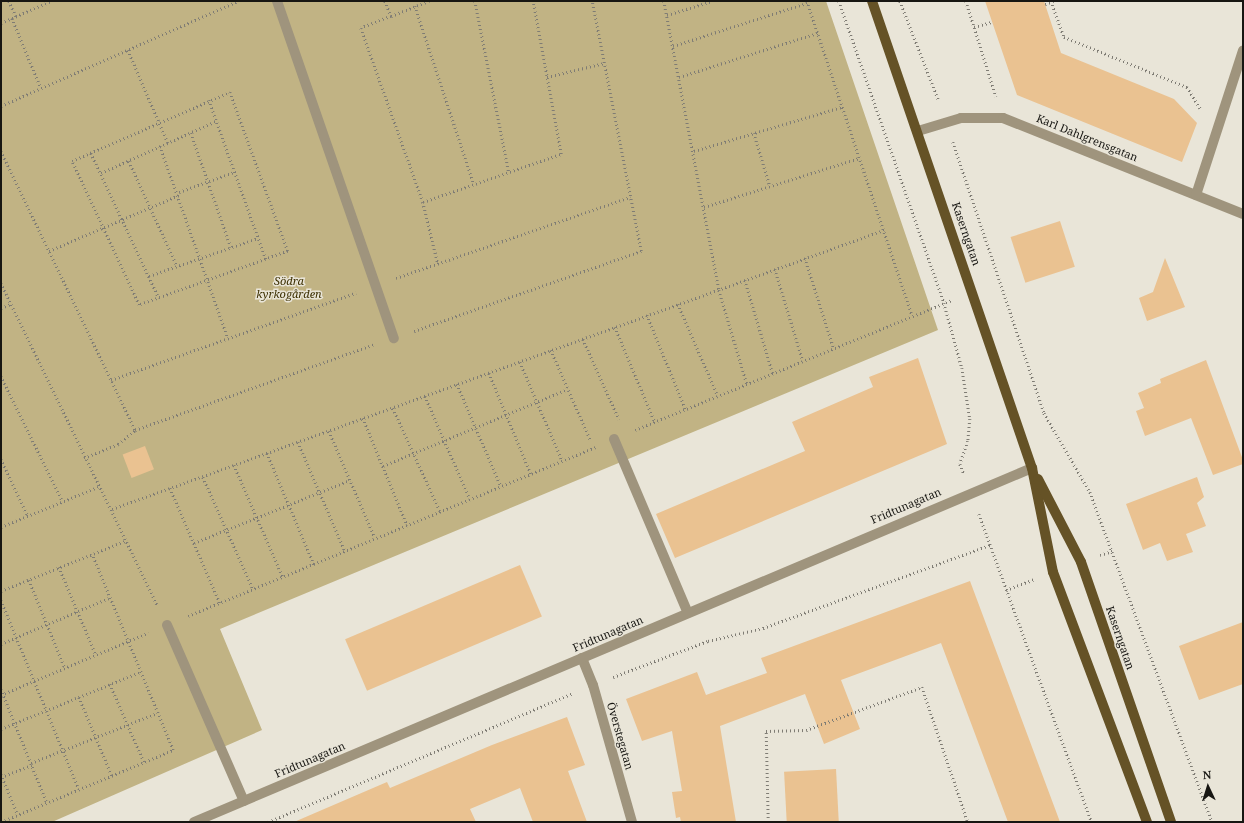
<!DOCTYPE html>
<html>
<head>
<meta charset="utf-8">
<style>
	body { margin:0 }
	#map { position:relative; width:1244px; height:823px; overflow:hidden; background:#e9e5d8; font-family:"Noto Serif",serif }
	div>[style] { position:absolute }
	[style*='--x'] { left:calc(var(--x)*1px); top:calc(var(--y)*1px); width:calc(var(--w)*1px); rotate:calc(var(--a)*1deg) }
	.green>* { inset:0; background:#c1b384 }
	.building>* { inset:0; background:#eac291; transform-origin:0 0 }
	.path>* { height:2.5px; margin-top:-1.25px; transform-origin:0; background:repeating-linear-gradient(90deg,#7f7c74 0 1px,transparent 0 4px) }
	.minor>* { height:10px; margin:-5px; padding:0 5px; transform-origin:5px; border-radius:5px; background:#9f947d }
	.major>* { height:10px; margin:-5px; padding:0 5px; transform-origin:5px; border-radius:5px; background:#655226 }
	span { translate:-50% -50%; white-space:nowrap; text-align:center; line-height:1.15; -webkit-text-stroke:3px #e9e5d8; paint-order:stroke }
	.street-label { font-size:11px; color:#171612 }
	.park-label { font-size:11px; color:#3c2f00; font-style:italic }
	.frame { position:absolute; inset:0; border:2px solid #171612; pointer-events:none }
	.north { position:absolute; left:1188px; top:767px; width:40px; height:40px; -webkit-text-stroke:3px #e9e5d8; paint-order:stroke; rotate:356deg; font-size:11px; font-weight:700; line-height:16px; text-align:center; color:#171612 }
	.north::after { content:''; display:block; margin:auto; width:14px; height:18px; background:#171612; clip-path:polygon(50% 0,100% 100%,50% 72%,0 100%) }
</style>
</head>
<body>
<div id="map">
	<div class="green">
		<div style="clip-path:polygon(1px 1px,826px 1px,938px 330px,220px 629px,262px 730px,52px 822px,1px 822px)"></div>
	</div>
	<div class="building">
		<div style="clip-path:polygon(985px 1px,1044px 1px,1061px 53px,1174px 99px,1197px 123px,1182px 162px,1017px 95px)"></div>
		<div style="left:1060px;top:221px;width:48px;height:52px;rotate:72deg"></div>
		<div style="clip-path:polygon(1165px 258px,1185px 307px,1147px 321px,1139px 298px,1153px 292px)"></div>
		<div style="clip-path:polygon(918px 358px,947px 444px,675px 558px,656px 514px,805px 451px,792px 422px,873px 387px,869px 377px)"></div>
		<div style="clip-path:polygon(1206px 360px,1243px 460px,1243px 464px,1213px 475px,1191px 418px,1145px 436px,1136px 411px,1144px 408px,1138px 393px,1161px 383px,1160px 379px)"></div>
		<div style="left:145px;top:446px;width:25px;height:24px;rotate:69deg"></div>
		<div style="clip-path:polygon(1197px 477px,1204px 497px,1197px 503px,1206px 526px,1186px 534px,1193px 552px,1167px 561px,1160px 543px,1143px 550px,1126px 504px)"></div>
		<div style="left:520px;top:565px;width:56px;height:190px;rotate:67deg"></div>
		<div style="clip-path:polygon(970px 581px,1060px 822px,1008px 822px,941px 643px,841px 680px,860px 729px,824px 744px,805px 694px,720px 726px,736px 822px,681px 822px,680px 817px,676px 818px,672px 792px,682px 791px,672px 731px,642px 741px,626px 699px,697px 672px,706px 695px,767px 673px,761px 658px)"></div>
		<div style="clip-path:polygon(1243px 622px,1243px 684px,1199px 700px,1179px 646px)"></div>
		<div style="clip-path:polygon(567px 717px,585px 765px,568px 771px,587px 822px,533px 822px,520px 788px,470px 809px,476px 822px,294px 822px,387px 782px,390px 788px,492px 745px)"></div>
		<div style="left:836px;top:769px;width:53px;height:52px;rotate:87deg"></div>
	</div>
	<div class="path">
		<div style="--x:9;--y:1;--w:17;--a:65"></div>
		<div style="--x:385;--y:1;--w:16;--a:68"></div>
		<div style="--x:391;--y:16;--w:32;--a:158"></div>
		<div style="--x:361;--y:28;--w:185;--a:70.4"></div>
		<div style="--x:423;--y:202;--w:64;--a:76.4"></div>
		<div style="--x:475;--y:1;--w:174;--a:78.8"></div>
		<div style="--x:664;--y:1;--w:294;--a:79.2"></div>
		<div style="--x:719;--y:290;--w:98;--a:73.4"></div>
		<div style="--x:807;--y:1;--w:331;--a:71.5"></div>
		<div style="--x:839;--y:1;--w:320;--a:70.8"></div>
		<div style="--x:944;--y:303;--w:67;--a:74.5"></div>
		<div style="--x:962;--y:368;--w:52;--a:81.1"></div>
		<div style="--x:970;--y:419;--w:22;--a:95"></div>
		<div style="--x:968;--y:441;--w:24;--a:109"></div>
		<div style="--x:960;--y:464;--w:11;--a:68"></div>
		<div style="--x:900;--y:1;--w:107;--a:68.7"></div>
		<div style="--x:966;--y:1;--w:100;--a:72.5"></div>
		<div style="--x:1051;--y:1;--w:38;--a:70"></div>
		<div style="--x:1064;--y:37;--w:133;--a:22.1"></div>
		<div style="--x:1187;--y:87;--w:25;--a:58"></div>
		<div style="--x:1045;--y:4;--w:9;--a:-21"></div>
		<div style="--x:415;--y:6;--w:188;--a:71.7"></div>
		<div style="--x:667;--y:15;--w:47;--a:-17.3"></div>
		<div style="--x:391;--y:16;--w:41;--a:-21.5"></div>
		<div style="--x:12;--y:18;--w:76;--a:67.5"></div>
		<div style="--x:1;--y:23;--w:55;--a:-23.7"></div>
		<div style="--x:974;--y:27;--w:19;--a:-16"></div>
		<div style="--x:673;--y:46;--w:141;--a:-17.8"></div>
		<div style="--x:128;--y:50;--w:101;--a:66.7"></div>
		<div style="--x:547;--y:77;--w:59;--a:-13.8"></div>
		<div style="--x:679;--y:77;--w:146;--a:-17.6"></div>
		<div style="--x:230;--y:92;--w:169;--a:70"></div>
		<div style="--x:288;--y:251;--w:158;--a:160.1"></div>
		<div style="--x:139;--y:305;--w:159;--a:-115"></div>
		<div style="--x:72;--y:161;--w:172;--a:-23.6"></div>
		<div style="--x:209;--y:100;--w:169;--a:70.3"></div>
		<div style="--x:1;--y:106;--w:259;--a:-23.9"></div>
		<div style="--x:191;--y:133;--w:121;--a:70.7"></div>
		<div style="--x:754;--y:133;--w:55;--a:73.2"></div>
		<div style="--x:953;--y:142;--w:286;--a:71.4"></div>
		<div style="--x:1044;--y:413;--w:91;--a:59.8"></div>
		<div style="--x:1090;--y:492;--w:352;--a:69.7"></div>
		<div style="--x:160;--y:146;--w:204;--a:70.5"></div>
		<div style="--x:1;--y:151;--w:310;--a:64.3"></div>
		<div style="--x:694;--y:151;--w:154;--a:-16.6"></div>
		<div style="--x:91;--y:153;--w:160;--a:64.9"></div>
		<div style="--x:129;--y:161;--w:115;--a:65.4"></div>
		<div style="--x:101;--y:173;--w:126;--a:-24.3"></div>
		<div style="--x:179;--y:192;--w:59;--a:-20"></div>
		<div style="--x:423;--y:202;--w:146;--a:-19.2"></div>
		<div style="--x:561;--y:154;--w:156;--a:-100.4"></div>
		<div style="--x:704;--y:207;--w:163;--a:-17.5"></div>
		<div style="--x:49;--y:251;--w:142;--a:-23.3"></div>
		<div style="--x:805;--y:258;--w:96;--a:72.3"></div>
		<div style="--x:775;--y:269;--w:96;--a:73.1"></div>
		<div style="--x:149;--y:276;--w:115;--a:-19.2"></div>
		<div style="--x:396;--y:278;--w:248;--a:-19.1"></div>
		<div style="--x:745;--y:280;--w:98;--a:73.4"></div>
		<div style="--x:1;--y:283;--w:359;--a:64.1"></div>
		<div style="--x:678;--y:304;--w:100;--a:66.5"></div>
		<div style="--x:1;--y:308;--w:11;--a:-22"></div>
		<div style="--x:647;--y:315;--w:103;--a:67.7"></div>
		<div style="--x:615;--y:327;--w:103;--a:67.2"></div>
		<div style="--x:414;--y:331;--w:241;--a:-19.4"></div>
		<div style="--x:641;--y:251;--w:255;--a:-101.1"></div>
		<div style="--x:583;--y:339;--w:88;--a:65.8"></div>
		<div style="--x:551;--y:350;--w:99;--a:66.3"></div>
		<div style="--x:520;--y:362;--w:107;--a:66.8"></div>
		<div style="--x:489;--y:373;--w:109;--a:67.4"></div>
		<div style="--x:1;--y:376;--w:140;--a:63.8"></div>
		<div style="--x:111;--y:380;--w:260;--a:-19.6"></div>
		<div style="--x:457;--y:384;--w:111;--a:66.7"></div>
		<div style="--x:425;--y:396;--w:112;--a:66.4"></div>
		<div style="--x:393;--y:408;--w:113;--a:65.5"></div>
		<div style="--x:363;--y:418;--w:116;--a:67.6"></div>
		<div style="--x:635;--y:430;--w:343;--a:-22.3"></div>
		<div style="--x:329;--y:431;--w:116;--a:66.7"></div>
		<div style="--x:298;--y:442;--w:119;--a:66.7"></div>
		<div style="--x:267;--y:453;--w:121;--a:67.1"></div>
		<div style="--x:84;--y:458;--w:37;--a:-22"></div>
		<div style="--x:118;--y:444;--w:22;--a:-39"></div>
		<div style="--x:135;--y:430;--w:253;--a:-19.7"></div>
		<div style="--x:1;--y:459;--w:63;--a:64.7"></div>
		<div style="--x:234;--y:465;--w:122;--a:66.4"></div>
		<div style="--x:383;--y:466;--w:200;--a:-22.6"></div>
		<div style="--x:203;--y:477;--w:123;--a:65.9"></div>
		<div style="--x:170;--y:488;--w:125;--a:66.5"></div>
		<div style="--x:112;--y:509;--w:821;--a:-19.87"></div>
		<div style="--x:979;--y:514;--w:328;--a:69.9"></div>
		<div style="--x:1;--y:527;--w:105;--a:-22.4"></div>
		<div style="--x:194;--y:543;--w:168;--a:-22"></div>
		<div style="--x:1100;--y:555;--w:13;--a:-18"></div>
		<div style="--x:59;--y:567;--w:95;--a:67.2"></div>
		<div style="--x:29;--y:580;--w:95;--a:67.8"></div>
		<div style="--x:1006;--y:590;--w:30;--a:-21"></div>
		<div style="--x:1;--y:591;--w:136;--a:-22"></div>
		<div style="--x:1;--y:600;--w:204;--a:67.6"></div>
		<div style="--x:188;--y:616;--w:441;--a:-22.5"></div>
		<div style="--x:1;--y:644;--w:117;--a:-23.1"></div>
		<div style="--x:613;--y:677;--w:102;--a:-20.8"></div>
		<div style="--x:708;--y:641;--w:57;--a:-13.3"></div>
		<div style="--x:763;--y:628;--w:242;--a:-20.1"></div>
		<div style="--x:110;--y:684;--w:85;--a:66.4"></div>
		<div style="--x:1;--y:689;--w:123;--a:68"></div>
		<div style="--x:1;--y:695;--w:160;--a:-22.9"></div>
		<div style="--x:79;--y:697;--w:86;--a:67.3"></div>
		<div style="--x:1;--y:729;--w:150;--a:-22.3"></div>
		<div style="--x:31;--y:763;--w:136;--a:-21.6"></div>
		<div style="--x:1;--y:774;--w:44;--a:67.5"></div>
		<div style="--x:1;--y:777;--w:33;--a:-21"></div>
		<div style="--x:1;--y:822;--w:186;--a:-22.7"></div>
		<div style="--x:173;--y:750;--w:212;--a:-112.5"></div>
		<div style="--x:268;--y:822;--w:331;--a:-22.9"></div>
		<div style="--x:502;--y:822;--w:3;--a:0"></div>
		<div style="--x:768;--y:822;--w:91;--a:-91.3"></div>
		<div style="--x:766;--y:731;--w:40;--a:-1.4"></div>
		<div style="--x:806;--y:730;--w:124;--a:-20.3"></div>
		<div style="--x:922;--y:687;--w:143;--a:71.2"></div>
	</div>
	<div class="minor">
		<div style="--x:277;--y:1;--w:357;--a:70.9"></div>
		<div style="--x:918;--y:131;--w:45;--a:-16.8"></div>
		<div style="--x:961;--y:118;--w:42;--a:0"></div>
		<div style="--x:1003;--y:118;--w:258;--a:21.8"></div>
		<div style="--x:1196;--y:195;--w:152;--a:-72"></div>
		<div style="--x:614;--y:439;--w:189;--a:67"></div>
		<div style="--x:167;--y:625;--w:192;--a:66.4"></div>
		<div style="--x:582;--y:658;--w:29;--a:68"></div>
		<div style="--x:593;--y:685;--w:142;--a:74.1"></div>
		<div style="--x:194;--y:822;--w:910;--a:-22.9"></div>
	</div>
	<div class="major">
		<div style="--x:872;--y:1;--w:494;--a:71.1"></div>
		<div style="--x:1032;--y:468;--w:106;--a:78.6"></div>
		<div style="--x:1053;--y:572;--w:267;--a:69.4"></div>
		<div style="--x:1038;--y:479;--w:93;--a:62.6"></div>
		<div style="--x:1081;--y:562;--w:275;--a:70.9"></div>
	</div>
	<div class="street-label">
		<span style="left:1087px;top:138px;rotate:22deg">Karl Dahlgrensgatan</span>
		<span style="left:966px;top:234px;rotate:71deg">Kaserngatan</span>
		<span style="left:906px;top:506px;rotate:-23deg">Fridtunagatan</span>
		<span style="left:608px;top:634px;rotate:-23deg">Fridtunagatan</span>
		<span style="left:1120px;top:638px;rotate:71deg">Kaserngatan</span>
		<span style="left:620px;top:736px;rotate:74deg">Överstegatan</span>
		<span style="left:310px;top:760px;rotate:-23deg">Fridtunagatan</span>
	</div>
	<div class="park-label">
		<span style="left:289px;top:288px">Södra<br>kyrkogården</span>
	</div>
	<div class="frame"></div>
	<div class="north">N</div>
</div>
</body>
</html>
